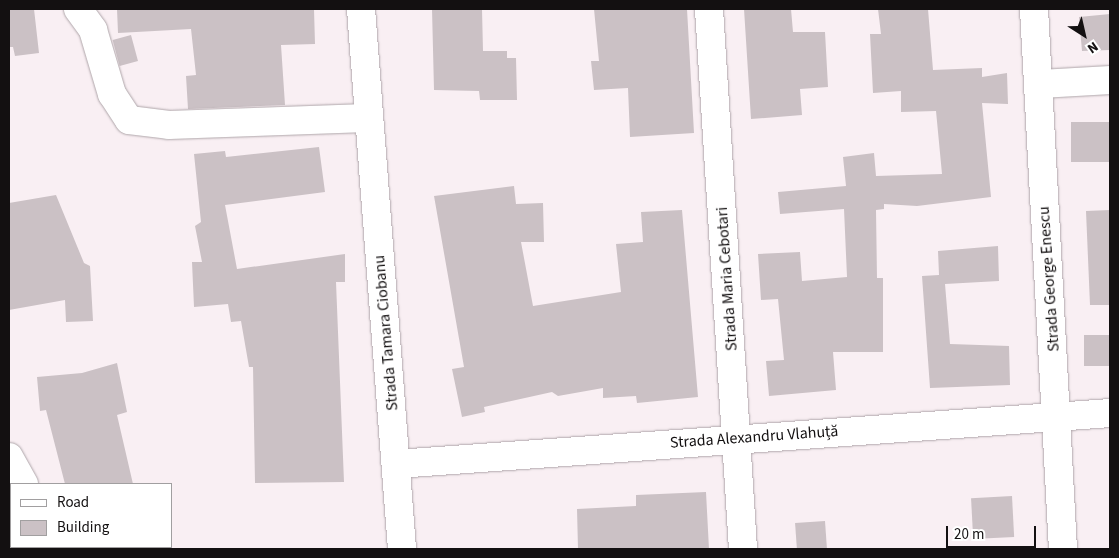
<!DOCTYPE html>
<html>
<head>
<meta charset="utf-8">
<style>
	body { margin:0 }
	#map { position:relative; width:1119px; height:558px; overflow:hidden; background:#f9eff3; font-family:"Source Sans 3",sans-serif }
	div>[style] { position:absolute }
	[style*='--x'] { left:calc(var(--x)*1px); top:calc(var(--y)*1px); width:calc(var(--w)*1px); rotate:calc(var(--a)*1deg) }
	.building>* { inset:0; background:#cbc1c5; transform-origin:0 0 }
	.roads { filter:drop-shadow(0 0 1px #afa6aa) drop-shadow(0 0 1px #afa6aa) }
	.minor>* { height:28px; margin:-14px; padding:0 14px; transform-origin:14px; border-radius:14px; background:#fff }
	span { translate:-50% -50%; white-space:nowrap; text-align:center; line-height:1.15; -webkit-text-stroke:4.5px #fff; paint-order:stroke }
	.street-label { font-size:16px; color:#131011 }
	.frame { position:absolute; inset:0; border:10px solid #131011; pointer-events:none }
	.legend { position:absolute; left:10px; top:483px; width:162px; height:65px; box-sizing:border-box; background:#fff; border:1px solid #a19fa0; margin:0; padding:6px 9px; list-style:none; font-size:15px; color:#131011 }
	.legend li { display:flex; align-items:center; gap:10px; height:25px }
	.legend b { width:25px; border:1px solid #a19fa0 }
	.north { position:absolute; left:1059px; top:10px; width:50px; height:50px; -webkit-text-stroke:4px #fff; paint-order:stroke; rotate:145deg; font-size:14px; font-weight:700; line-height:20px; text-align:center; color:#131011 }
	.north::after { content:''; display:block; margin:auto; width:18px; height:22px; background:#131011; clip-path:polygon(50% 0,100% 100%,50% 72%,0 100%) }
	.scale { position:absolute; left:946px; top:526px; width:90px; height:22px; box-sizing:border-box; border:2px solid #131011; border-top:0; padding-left:6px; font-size:15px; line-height:18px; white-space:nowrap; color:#131011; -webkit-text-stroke:4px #fff; paint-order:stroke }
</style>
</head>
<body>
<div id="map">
	<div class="building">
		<div style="clip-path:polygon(9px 9px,34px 9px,39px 53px,15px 56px,13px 47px,9px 47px)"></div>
		<div style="clip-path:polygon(117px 9px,314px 9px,315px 44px,281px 45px,285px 105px,188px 109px,186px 76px,196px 75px,191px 29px,118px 33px)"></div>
		<div style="clip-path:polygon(432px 9px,482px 9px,483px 51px,507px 51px,507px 58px,516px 58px,517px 100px,480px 100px,479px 91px,434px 90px)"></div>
		<div style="clip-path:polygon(594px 9px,687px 9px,694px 133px,630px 137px,628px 88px,594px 90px,591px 61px,599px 61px)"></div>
		<div style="clip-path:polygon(744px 9px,791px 9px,793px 32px,825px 32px,828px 87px,800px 89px,802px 115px,751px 119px)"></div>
		<div style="clip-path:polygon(878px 9px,928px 9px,933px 70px,982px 68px,982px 77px,1007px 73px,1008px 104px,982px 103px,991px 197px,917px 206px,884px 204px,884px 209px,876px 210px,877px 278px,883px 278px,883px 352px,833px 352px,836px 390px,769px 396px,766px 361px,784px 360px,778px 299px,761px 300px,758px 254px,800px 252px,802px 281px,847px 277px,844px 209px,780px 214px,778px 192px,846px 186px,843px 157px,874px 153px,876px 176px,942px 174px,936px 111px,901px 112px,901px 91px,873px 93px,870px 34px,881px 34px)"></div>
		<div style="clip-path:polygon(1110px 14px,1110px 50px,1082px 51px,1079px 17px)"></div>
		<div style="left:131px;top:35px;width:27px;height:19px;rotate:75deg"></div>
		<div style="left:1110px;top:122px;width:40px;height:39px;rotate:90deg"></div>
		<div style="clip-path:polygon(319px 147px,325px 192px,225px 205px,237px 269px,345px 254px,345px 282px,336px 282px,344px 482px,255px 483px,253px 367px,249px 367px,241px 321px,231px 322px,228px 304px,194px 307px,192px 262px,202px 262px,195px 226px,201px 222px,194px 154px,225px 151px,226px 157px)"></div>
		<div style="clip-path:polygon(514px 186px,516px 204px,543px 203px,544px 242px,521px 242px,533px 306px,621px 292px,616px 244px,643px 242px,641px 212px,682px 210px,698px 397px,637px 403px,636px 396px,603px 398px,603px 388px,558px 396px,552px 392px,484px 407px,485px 412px,462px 417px,452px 369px,464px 367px,434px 196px)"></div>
		<div style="clip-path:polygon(56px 195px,84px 263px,90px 266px,93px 321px,66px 322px,65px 300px,9px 310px,9px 203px)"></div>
		<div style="clip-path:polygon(1110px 210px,1110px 305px,1090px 305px,1086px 211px)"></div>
		<div style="clip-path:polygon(998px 246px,999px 281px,945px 284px,950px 344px,1009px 346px,1010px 385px,930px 388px,922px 276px,939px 275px,938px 251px)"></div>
		<div style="left:1084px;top:335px;width:26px;height:31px"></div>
		<div style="clip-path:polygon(117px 363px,127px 412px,117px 415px,133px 484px,65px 484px,46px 410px,40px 411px,37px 377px,82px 373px)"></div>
		<div style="clip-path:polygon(706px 492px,709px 549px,578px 549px,577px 509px,636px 506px,636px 495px)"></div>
		<div style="left:1012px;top:496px;width:41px;height:41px;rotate:87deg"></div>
		<div style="left:825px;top:521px;width:28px;height:30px;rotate:86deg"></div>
	</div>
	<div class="roads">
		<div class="minor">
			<div style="--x:78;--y:9;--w:26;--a:54"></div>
			<div style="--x:93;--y:30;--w:67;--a:73.5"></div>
			<div style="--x:112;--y:94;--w:31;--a:57"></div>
			<div style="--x:129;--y:120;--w:40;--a:7.1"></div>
			<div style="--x:169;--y:125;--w:198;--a:-2"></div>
			<div style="--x:361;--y:9;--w:542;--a:85.66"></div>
			<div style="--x:709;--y:9;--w:541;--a:86.4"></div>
			<div style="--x:1034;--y:9;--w:541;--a:86.93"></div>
			<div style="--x:1041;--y:84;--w:69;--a:-3.3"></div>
			<div style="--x:9;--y:457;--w:31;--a:61"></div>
			<div style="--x:397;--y:464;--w:715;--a:-4.09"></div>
			<div style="--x:63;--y:547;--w:3;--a:45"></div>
		</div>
	</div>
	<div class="street-label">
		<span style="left:727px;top:279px;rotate:-94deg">Strada Maria Cebotari</span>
		<span style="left:1049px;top:279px;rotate:-94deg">Strada George Enescu</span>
		<span style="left:386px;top:333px;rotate:-95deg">Strada Tamara Ciobanu</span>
		<span style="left:754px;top:437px;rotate:-4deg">Strada Аlexandru Vlahuță</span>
	</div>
	<div class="frame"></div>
	<ul class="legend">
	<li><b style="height:6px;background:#fff"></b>Road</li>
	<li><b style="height:14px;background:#cbc1c5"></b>Building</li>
	</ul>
	<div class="north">N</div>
	<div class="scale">20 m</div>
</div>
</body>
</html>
